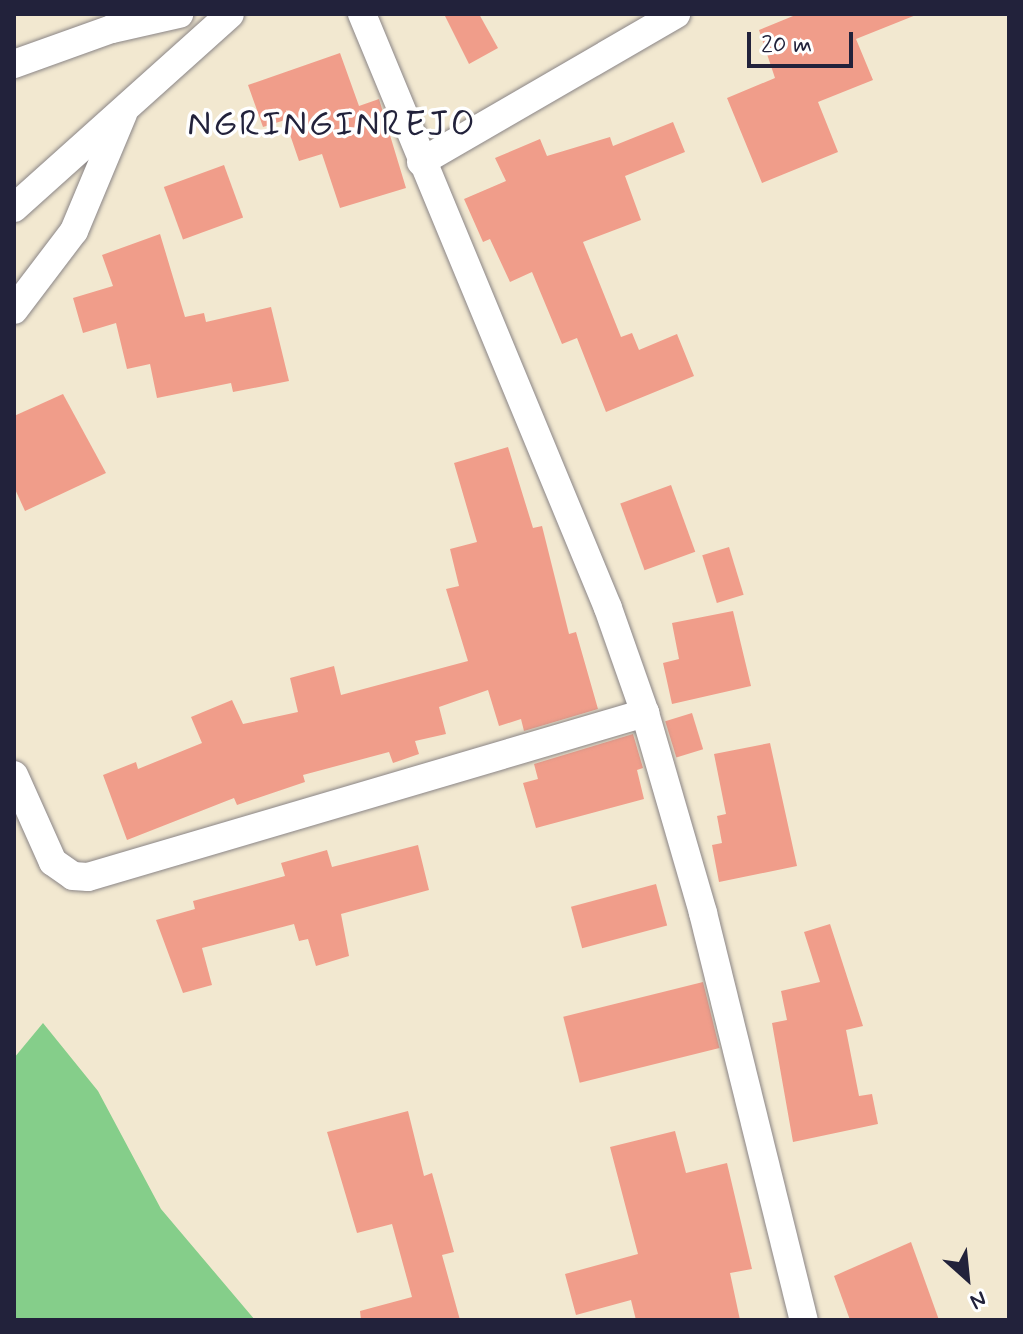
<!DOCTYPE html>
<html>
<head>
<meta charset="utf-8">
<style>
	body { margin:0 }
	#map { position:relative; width:1023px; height:1334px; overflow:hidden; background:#f2e8d0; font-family:Mynerve,sans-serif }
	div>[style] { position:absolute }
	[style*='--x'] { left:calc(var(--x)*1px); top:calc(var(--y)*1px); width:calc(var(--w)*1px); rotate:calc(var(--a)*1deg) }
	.green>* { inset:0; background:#85ce8a }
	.building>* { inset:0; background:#f09d8a; transform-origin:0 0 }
	.roads { filter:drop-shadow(0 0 2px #8a8586) drop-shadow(0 0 2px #8a8586) }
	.street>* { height:28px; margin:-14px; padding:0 14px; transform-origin:14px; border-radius:14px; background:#fff }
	span { translate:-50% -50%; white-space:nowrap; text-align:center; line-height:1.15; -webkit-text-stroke:7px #fff; paint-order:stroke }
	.quarter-label { font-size:36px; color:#22223b; letter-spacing:2px }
	.frame { position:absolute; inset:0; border:16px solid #22223b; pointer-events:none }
	.north { position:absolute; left:927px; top:1238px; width:80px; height:80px; -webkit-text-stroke:6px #fff; paint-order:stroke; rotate:153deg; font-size:22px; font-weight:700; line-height:32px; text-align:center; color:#22223b }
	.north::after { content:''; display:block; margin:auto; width:28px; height:36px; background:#22223b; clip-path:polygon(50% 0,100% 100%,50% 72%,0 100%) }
	.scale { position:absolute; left:747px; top:32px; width:106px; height:36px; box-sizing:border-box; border:4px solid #22223b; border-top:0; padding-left:10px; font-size:24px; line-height:28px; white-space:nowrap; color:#22223b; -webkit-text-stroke:6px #fff; paint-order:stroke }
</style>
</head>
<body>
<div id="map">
	<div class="green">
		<div style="clip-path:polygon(43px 1023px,98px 1091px,161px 1209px,255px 1320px,14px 1320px,14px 1058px)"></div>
	</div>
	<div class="building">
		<div style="clip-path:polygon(444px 14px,479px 14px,498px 48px,469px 64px)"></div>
		<div style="clip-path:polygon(798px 14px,916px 15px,856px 39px,873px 80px,818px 102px,838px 152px,762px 183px,727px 98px,775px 78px,759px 30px)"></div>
		<div style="clip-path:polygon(340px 53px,359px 106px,379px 99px,406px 188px,340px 208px,322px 154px,299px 161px,285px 120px,263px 127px,248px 85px)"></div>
		<div style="clip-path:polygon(673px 122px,685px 152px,625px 176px,641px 220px,583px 242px,621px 337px,632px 333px,639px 350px,677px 334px,694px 376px,606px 412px,577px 338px,562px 344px,532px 272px,510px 282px,490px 239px,483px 242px,464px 199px,506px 181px,495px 158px,540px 139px,547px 156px,610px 137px,613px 146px)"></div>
		<div style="left:224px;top:165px;width:56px;height:64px;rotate:70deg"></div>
		<div style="clip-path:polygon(160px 234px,185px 317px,204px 313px,206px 322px,271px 307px,289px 381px,233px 392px,231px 383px,157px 398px,150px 364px,127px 369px,116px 323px,83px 333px,73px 298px,113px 286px,102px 255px)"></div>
		<div style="clip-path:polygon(63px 394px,106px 473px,25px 511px,14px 487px,14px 416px)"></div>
		<div style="clip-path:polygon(508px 447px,533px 528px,542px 526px,569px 634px,576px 632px,598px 709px,524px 731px,521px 719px,499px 726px,488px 690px,439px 707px,446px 734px,415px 741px,419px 754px,393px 763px,389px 752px,303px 775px,305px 782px,237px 805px,234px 798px,127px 840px,103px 775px,136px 762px,138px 769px,202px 743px,191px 717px,232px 700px,243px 724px,298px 712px,290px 678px,334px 666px,341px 695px,468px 661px,446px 589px,459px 586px,450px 549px,477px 542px,454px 463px)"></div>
		<div style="left:671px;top:485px;width:71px;height:54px;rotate:70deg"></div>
		<div style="left:729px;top:547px;width:50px;height:28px;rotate:73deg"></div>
		<div style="clip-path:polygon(733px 611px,751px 686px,672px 704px,663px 663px,679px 659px,672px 623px)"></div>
		<div style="left:692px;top:713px;width:38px;height:28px;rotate:73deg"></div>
		<div style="clip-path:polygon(633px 734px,643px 768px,637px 770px,644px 799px,536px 828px,523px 783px,538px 779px,534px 764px)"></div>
		<div style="clip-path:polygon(770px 743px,797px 866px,719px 882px,712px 845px,722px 843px,717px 816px,726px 814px,714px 754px)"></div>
		<div style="clip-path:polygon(418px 845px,429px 890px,341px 914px,349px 956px,316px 966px,308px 939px,299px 941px,294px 924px,202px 948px,212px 985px,183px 993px,156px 920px,195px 909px,193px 901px,285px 876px,281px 863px,327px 850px,332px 867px)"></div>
		<div style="left:656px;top:884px;width:43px;height:88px;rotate:75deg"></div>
		<div style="clip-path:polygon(830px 924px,863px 1026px,846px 1030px,859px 1096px,872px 1094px,878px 1124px,793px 1142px,772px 1023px,787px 1020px,781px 991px,820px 982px,804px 932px)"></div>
		<div style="left:703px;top:982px;width:68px;height:144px;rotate:76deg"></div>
		<div style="clip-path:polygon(408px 1111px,424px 1176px,432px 1173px,454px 1252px,442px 1255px,460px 1320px,361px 1320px,360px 1311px,412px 1297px,392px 1224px,357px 1233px,327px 1132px)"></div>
		<div style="clip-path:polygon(675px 1131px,686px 1173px,727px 1163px,752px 1269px,730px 1273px,740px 1320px,636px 1320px,631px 1300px,576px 1315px,565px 1274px,638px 1254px,610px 1147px)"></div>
		<div style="clip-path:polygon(911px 1242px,939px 1320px,850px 1320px,834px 1276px)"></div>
	</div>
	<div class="roads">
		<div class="street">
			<div style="--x:362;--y:14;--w:643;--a:67.5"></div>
			<div style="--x:608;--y:608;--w:111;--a:70.6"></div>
			<div style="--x:645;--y:713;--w:208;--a:73.8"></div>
			<div style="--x:703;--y:913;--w:419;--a:76.1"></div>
			<div style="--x:14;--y:64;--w:104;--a:-19.7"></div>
			<div style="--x:112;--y:29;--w:69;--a:-12.6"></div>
			<div style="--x:421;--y:162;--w:295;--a:-30.1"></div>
			<div style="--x:14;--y:208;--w:290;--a:-41.9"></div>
			<div style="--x:14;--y:310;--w:99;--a:-52.8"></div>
			<div style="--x:74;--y:231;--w:127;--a:-67.3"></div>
			<div style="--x:14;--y:775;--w:95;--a:65.9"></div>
			<div style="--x:53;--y:862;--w:24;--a:35"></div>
			<div style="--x:73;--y:876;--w:15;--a:4"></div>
			<div style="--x:88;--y:877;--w:581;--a:-16.41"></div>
		</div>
	</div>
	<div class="quarter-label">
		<span style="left:332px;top:126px">NGRINGINREJO</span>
	</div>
	<div class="frame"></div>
	<div class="north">N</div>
	<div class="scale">20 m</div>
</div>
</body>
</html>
